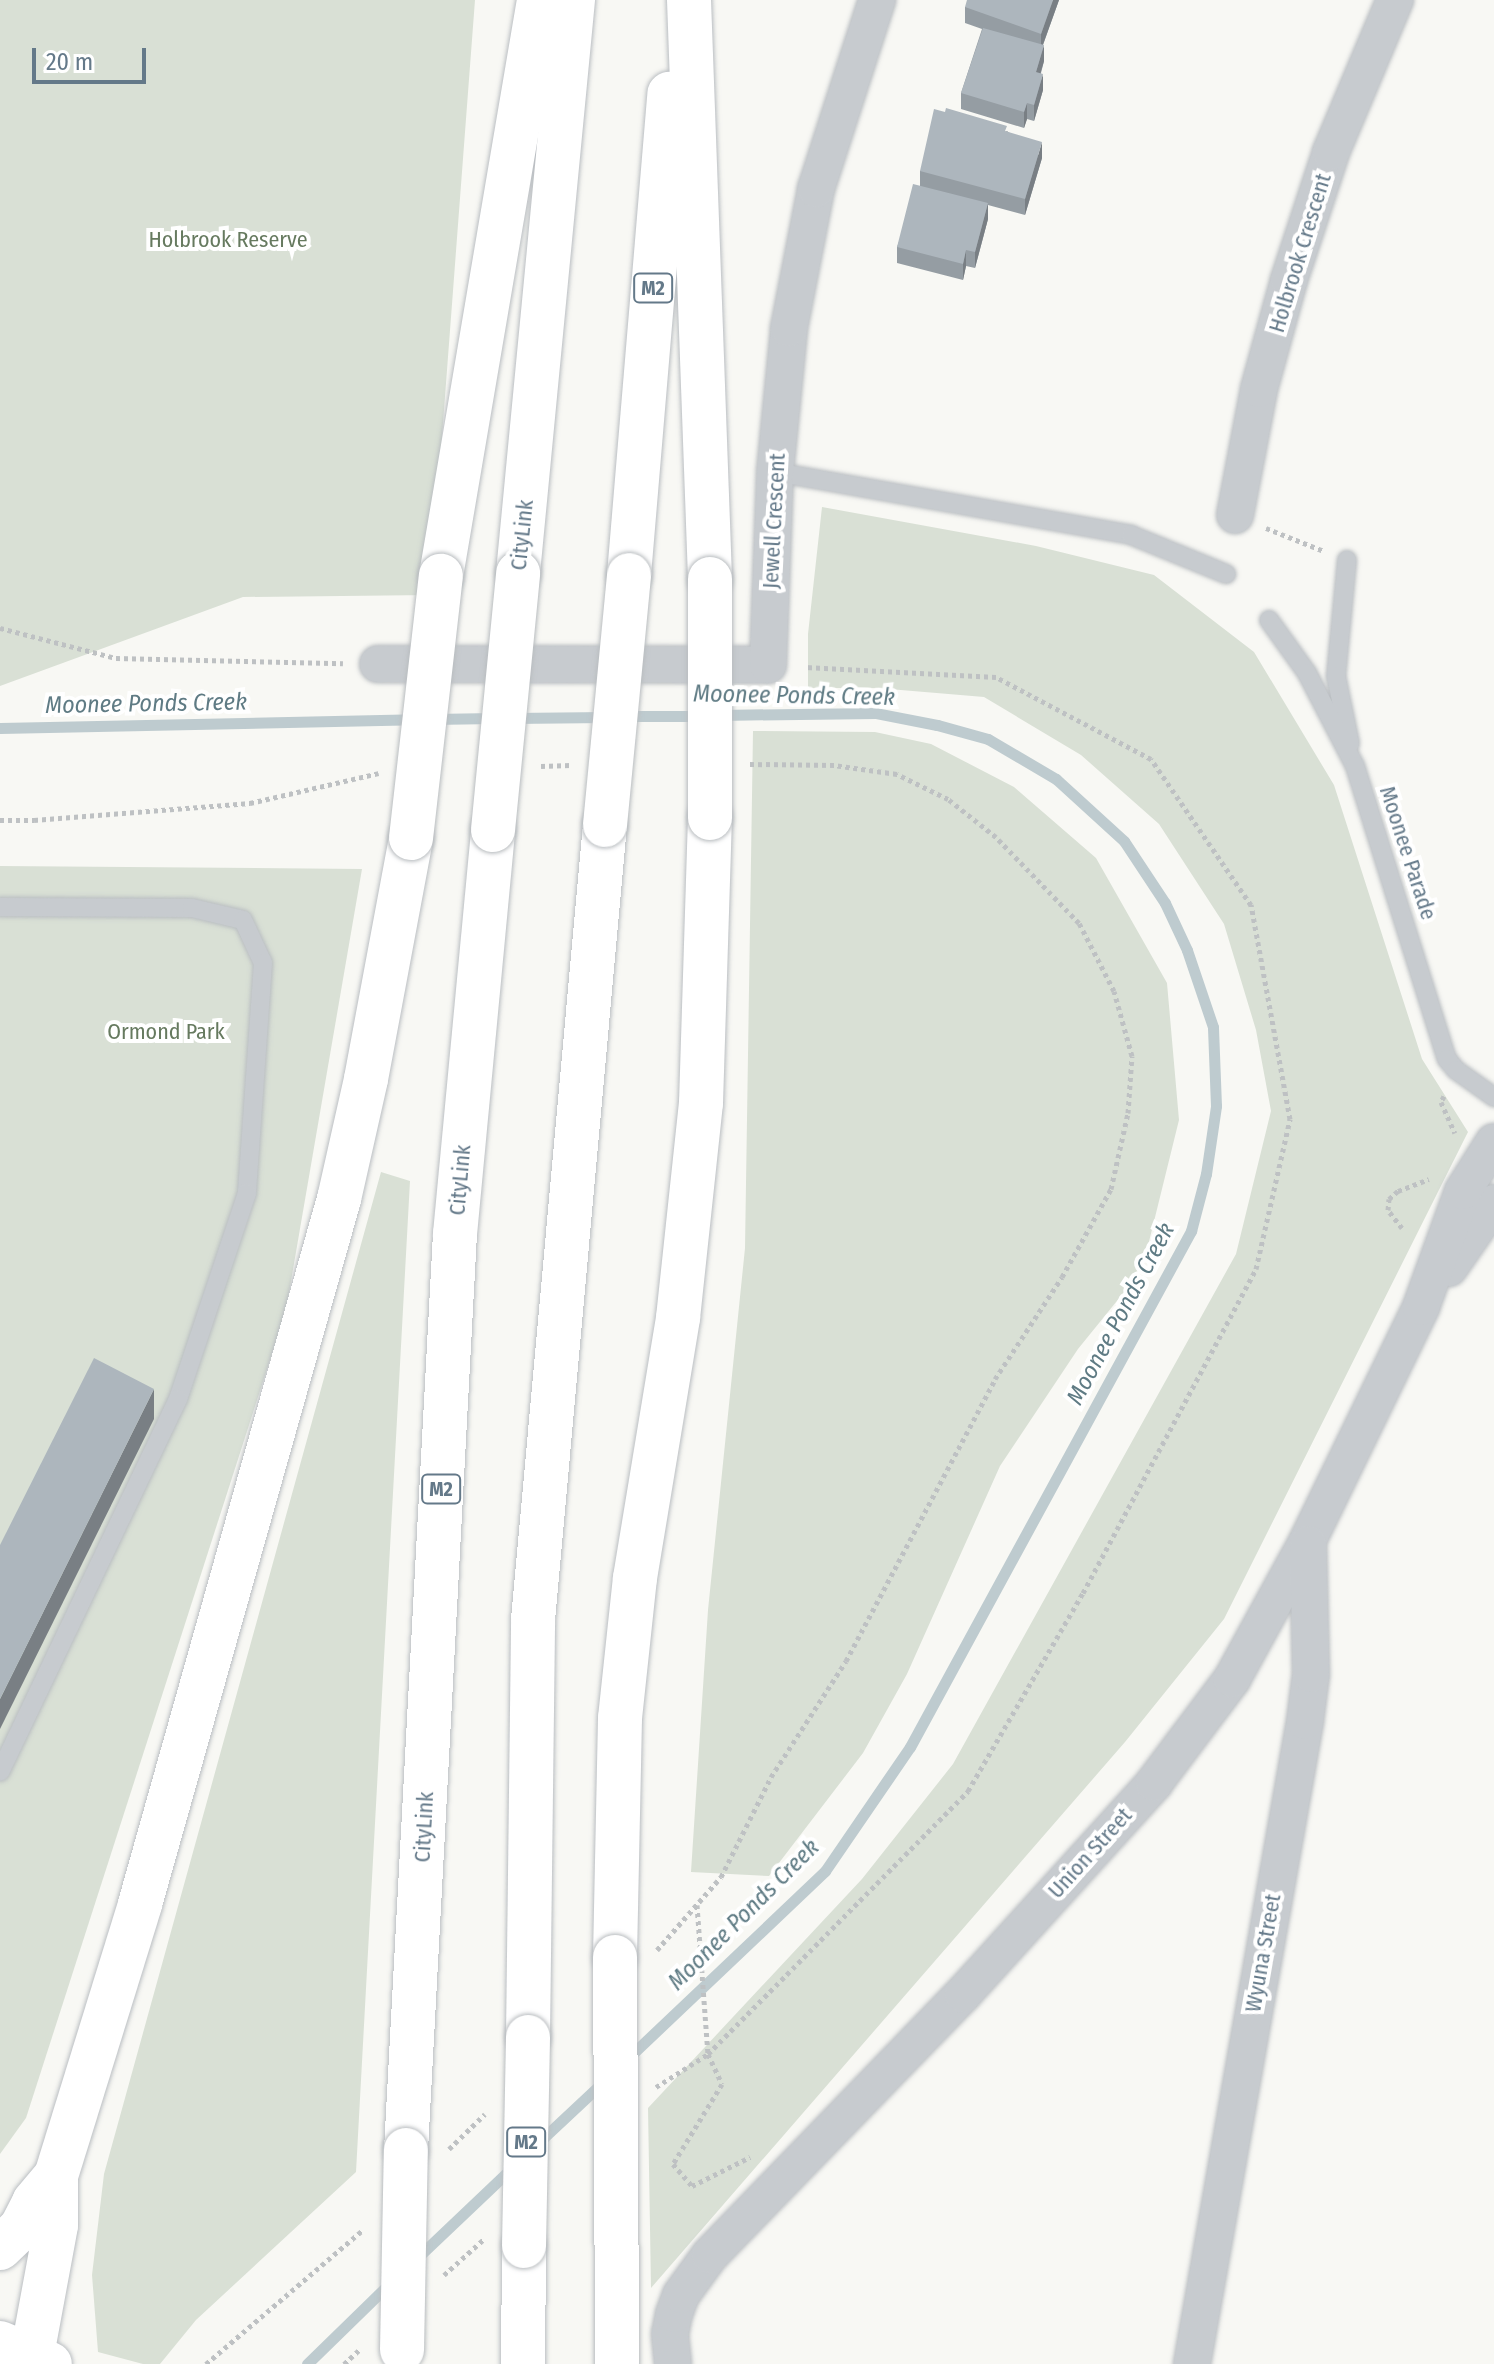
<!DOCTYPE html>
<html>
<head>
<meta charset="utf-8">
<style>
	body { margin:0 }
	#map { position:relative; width:1494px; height:2364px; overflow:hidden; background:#f8f8f4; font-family:"Fira Sans Condensed",sans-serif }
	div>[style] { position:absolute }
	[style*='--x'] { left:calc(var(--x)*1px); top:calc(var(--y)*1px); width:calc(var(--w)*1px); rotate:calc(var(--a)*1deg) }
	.green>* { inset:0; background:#d9e0d5 }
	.stream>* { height:11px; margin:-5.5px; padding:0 5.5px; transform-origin:5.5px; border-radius:5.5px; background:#becbcf }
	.path>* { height:5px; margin-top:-2.5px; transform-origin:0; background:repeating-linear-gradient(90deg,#bec1c3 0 4px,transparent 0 8px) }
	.roads { filter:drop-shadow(0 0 2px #babec2) drop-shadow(0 0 2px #babec2) }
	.service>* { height:18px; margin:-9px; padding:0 9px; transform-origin:9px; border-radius:9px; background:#c7cbcf }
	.minor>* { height:36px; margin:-18px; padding:0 18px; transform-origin:18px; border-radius:18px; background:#c7cbcf }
	.primary>* { height:44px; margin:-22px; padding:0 22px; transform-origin:22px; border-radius:22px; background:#fff }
	.motorway>* { height:44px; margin:-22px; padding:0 22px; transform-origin:22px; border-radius:22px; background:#fff }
	.bridges { filter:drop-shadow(0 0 2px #b9bdc0) drop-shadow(0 0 2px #b9bdc0) }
	.motorway-bridge>* { height:44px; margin:-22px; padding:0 22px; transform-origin:22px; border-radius:22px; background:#fff }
	.wall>* { inset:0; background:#959da3 }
	.shaded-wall>* { inset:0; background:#797f84 }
	.building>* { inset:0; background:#adb6bd }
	span { translate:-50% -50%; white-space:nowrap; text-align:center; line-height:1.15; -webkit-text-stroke:8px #fff; paint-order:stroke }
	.shield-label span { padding:2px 6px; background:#fff; border:2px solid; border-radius:6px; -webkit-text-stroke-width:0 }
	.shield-label { font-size:20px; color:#647989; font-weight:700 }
	.park-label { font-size:22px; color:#667a5f }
	.street-label { font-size:22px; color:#647989 }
	.water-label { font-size:24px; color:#5f7b84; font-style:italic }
	.scale { position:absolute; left:32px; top:48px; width:114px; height:36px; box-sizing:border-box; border:4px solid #647989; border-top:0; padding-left:10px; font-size:24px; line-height:28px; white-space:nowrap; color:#647989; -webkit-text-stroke:6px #fff; paint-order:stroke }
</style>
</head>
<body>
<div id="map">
	<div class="green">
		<div style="clip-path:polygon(0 0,475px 0,430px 595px,243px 597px,0 686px)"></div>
		<div style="clip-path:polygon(822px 507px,1036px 546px,1154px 575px,1254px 652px,1334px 785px,1422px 1059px,1468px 1132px,1224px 1619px,1125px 1742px,651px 2288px,648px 2108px,862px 1879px,953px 1764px,1236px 1254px,1271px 1111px,1256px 1030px,1224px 924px,1159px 824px,1081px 755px,984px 697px,877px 688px,808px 688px,808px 634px)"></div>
		<div style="clip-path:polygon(753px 731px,875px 732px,931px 744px,1014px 787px,1096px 858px,1167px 983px,1179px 1120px,1142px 1270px,1078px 1349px,1000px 1466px,907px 1674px,863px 1753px,769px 1876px,691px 1872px,708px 1610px,745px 1248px)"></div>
		<div style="clip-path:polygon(0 866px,362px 869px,286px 1310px,26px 2118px,0 2154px)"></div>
		<div style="clip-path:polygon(381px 1172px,410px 1181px,356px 2172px,196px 2320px,160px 2364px,143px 2364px,98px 2352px,92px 2275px,104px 2174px)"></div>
	</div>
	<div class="stream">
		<div style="--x:624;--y:716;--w:79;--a:0"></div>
		<div style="--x:512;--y:718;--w:95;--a:-0.6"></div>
		<div style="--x:432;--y:719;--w:63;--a:-0.9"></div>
		<div style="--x:0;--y:728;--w:415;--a:-1.2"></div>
		<div style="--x:627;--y:2059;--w:273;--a:-43.5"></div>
		<div style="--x:825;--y:1871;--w:150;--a:-55.6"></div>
		<div style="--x:910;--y:1747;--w:588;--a:-61.43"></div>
		<div style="--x:1191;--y:1231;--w:59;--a:-75.3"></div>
		<div style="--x:1206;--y:1174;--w:69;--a:-81.6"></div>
		<div style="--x:1216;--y:1106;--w:79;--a:-92.2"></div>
		<div style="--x:1213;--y:1027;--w:81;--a:-108.7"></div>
		<div style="--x:1187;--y:950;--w:52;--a:-115.1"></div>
		<div style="--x:1165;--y:903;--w:74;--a:-123.5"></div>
		<div style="--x:1124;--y:841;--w:92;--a:-137.6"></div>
		<div style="--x:1056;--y:779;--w:79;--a:-149.5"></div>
		<div style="--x:988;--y:739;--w:53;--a:-164.6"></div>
		<div style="--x:937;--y:725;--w:62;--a:-168.9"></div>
		<div style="--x:876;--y:713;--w:156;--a:179.3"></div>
		<div style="--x:540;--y:2141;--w:86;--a:-43.1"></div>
		<div style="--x:418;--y:2257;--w:131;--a:-43.5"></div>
		<div style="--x:307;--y:2364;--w:117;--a:-44.3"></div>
	</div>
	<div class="path">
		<div style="--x:1266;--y:528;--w:62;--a:21.6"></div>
		<div style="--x:0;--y:628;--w:120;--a:14.5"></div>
		<div style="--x:116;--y:658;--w:227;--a:1.3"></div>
		<div style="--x:541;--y:766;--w:30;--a:-2"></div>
		<div style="--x:0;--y:820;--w:34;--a:0"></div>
		<div style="--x:34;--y:820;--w:217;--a:-4.5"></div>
		<div style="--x:250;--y:803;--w:132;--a:-13.1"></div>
		<div style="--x:1444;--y:1096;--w:7;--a:117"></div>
		<div style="--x:1441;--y:1102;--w:34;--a:66"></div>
		<div style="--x:1402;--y:1228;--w:23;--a:-128"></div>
		<div style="--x:1388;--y:1210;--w:11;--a:-85"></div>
		<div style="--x:1389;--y:1199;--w:12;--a:-42"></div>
		<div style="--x:1398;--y:1191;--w:33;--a:-21"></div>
		<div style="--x:697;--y:1905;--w:149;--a:85.8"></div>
		<div style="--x:708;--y:2054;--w:33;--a:65"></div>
		<div style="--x:722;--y:2084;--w:94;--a:121.5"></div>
		<div style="--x:673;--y:2164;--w:29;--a:49"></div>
		<div style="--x:692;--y:2186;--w:65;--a:-26.6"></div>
		<div style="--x:657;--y:1950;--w:97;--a:-48.8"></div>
		<div style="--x:721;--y:1877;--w:112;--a:-63.4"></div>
		<div style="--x:771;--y:1777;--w:138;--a:-57.1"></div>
		<div style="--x:846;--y:1661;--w:319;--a:-62.1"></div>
		<div style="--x:995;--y:1379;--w:122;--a:-56.7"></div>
		<div style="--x:1062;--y:1277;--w:101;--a:-60.9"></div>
		<div style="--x:1111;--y:1189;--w:78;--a:-77.4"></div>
		<div style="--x:1128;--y:1113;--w:57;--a:-86"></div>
		<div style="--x:1132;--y:1056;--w:67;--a:-105.5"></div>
		<div style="--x:1114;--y:991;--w:76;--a:-117.2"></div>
		<div style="--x:1079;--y:923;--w:120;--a:-134"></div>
		<div style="--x:996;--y:837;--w:61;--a:-141.6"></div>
		<div style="--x:948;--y:799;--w:57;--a:-153.9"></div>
		<div style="--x:897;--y:774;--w:64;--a:-171.9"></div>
		<div style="--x:834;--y:765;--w:85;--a:-179.3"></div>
		<div style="--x:656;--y:2087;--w:62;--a:-32.4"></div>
		<div style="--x:708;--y:2054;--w:370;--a:-45.3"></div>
		<div style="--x:968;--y:1791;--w:229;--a:-59.9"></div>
		<div style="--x:1083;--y:1593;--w:367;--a:-61.9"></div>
		<div style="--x:1256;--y:1269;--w:154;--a:-77.2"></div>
		<div style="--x:1290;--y:1119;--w:218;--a:-100.3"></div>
		<div style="--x:1251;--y:905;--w:177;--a:-124.4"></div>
		<div style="--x:1151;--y:759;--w:175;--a:-152.1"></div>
		<div style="--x:996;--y:677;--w:191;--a:-177"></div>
		<div style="--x:449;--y:2149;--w:50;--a:-44.2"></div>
		<div style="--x:444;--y:2275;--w:54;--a:-42"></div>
		<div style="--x:206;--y:2364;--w:206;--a:-40.5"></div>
		<div style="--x:344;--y:2364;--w:23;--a:-43"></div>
	</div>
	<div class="roads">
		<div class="service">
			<div style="--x:775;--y:472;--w:362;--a:10"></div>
			<div style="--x:1131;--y:535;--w:103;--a:22.3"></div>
			<div style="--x:1347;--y:560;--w:117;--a:95.4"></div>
			<div style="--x:1336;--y:676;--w:69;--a:78.4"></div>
			<div style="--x:1269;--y:620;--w:65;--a:54.4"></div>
			<div style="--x:1307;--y:673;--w:105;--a:62.7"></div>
			<div style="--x:1355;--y:766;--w:307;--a:72.6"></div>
			<div style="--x:1447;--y:1059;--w:14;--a:51"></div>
			<div style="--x:1456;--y:1070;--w:47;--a:35.4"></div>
			<div style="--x:0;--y:907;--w:192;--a:0.3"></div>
			<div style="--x:192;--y:908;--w:52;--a:13.2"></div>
			<div style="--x:243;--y:920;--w:47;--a:65.1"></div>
			<div style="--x:263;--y:963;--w:231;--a:94"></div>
			<div style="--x:247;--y:1193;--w:217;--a:108.5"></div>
			<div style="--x:178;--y:1399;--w:413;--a:115.5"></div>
		</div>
		<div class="minor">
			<div style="--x:1235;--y:515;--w:128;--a:-79.2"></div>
			<div style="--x:1259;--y:389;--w:113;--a:-74.6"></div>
			<div style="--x:1289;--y:280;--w:135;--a:-71.8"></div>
			<div style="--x:1331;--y:152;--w:165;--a:-67.2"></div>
			<div style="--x:378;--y:664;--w:390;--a:0.1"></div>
			<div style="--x:768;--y:665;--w:193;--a:-87.9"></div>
			<div style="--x:775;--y:472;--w:145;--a:-84.4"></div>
			<div style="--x:789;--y:328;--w:142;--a:-79"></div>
			<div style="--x:816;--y:189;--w:199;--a:-72.1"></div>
			<div style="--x:1449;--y:1268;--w:79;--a:-55.3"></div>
			<div style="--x:673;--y:2364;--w:30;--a:-96"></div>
			<div style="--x:670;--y:2334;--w:20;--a:-79"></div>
			<div style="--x:674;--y:2314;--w:20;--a:-70"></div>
			<div style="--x:681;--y:2295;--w:49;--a:-54.1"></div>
			<div style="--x:710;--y:2255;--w:363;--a:-45.9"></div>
			<div style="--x:963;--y:1994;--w:285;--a:-47.8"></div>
			<div style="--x:1154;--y:1783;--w:130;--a:-53.1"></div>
			<div style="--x:1232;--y:1679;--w:158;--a:-61.3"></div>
			<div style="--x:1308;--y:1540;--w:259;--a:-64.1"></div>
			<div style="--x:1421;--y:1307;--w:123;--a:-70.1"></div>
			<div style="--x:1463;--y:1191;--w:58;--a:-57.7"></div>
			<div style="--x:1192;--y:2364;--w:653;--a:-80.03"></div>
			<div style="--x:1305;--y:1721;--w:47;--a:-82.7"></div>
			<div style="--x:1311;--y:1674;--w:130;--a:-91.3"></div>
		</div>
		<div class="primary">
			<div style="--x:0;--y:2343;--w:54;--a:22.8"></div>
		</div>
		<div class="motorway">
			<div style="--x:689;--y:0;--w:579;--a:87.92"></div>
			<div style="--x:518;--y:573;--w:576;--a:-84.52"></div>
			<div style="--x:629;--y:575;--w:483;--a:-85.2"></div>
			<div style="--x:441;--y:576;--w:584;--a:-80.34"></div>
			<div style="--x:615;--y:1957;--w:239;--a:-88.8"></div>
			<div style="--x:620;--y:1718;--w:141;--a:-83.9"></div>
			<div style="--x:635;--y:1578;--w:264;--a:-80.6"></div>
			<div style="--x:678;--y:1318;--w:216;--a:-83.9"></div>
			<div style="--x:701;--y:1103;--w:285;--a:-88.2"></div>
			<div style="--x:528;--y:2037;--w:417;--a:-89.3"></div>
			<div style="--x:533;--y:1620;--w:798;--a:-84.83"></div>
			<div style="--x:406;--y:2150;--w:917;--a:-86.94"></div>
			<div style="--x:455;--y:1234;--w:406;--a:-84.6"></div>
			<div style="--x:0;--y:2248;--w:29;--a:-44"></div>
			<div style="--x:21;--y:2228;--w:29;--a:-63"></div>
			<div style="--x:34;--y:2202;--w:34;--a:-50"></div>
			<div style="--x:32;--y:2355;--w:132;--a:-79.5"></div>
			<div style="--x:56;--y:2225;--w:49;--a:-90"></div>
			<div style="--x:56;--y:2176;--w:285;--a:-72.8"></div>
			<div style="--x:140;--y:1904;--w:733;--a:-74.24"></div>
			<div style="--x:339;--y:1199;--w:123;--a:-77.3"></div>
			<div style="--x:366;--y:1079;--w:245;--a:-79.4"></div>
			<div style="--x:523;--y:2364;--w:118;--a:-89.5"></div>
		</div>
	</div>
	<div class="bridges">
		<div class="motorway-bridge">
			<div style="--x:710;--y:818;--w:239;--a:-90"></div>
			<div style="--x:605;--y:825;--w:251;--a:-84.5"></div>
			<div style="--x:493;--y:830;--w:258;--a:-84.4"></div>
			<div style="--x:411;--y:838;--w:264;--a:-83.5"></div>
			<div style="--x:615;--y:1957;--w:407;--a:89.7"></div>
			<div style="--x:524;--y:2246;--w:209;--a:-88.9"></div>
			<div style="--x:402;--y:2350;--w:200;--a:-88.9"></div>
		</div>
	</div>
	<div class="wall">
		<div style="clip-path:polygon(1059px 0,1043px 45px,1044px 61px,1041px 73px,1043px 90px,1034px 121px,1027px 119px,1024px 128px,961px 109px,961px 93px,982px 29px,965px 23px,965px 7px)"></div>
		<div style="clip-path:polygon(1007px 131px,1042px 158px,1025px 215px,988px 205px,988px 219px,975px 268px,966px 266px,963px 280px,897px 263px,897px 247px,920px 186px,920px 171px)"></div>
	</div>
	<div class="shaded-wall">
		<div style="clip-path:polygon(1053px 0,1059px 0,1041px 50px,1041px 34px)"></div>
		<div style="clip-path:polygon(1044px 45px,1044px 61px,1036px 88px,1036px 72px)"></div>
		<div style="clip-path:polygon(1043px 74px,1043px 90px,1034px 121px,1034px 105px)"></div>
		<div style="clip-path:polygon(1027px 103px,1027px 119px,1024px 128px,1024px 112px)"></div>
		<div style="clip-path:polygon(1042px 142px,1042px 158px,1025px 215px,1025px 199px)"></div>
		<div style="clip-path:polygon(988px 203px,988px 219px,975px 268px,975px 252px)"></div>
		<div style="clip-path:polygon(966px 250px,966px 266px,963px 280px,963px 264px)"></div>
		<div style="clip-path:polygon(154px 1389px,154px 1419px,0 1729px,0 1699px)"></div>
	</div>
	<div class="building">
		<div style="clip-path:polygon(967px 0,1053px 0,1041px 34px,965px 7px)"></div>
		<div style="clip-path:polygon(983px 28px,1044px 45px,1036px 72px,1043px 74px,1034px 105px,1027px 103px,1024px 112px,961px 93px)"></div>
		<div style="clip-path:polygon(946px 108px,1007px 126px,1005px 131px,1042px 142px,1025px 199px,920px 171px,934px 109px,945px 112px)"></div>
		<div style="clip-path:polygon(913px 184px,988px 203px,975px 252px,966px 250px,963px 264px,897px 247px)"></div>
		<div style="clip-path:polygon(94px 1358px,154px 1389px,0 1699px,0 1545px)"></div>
	</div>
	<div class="shield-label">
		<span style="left:653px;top:288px">M2</span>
		<span style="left:441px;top:1489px">M2</span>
		<span style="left:526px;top:2142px">M2</span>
	</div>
	<div class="park-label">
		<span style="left:228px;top:240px">Holbrook Reserve</span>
		<span style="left:166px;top:1032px">Ormond Park</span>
	</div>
	<div class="street-label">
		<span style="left:1300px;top:253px;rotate:-73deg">Holbrook Crescent</span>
		<span style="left:774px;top:521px;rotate:-87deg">Jewell Crescent</span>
		<span style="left:522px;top:535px;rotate:-84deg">CityLink</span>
		<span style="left:1408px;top:853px;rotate:72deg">Moonee Parade</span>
		<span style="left:460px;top:1180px;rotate:-85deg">CityLink</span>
		<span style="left:424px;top:1827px;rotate:-87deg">CityLink</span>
		<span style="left:1090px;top:1853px;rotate:-48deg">Union Street</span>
		<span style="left:1263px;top:1953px;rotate:-80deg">Wyuna Street</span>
	</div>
	<div class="water-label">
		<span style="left:794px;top:696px;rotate:1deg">Moonee Ponds Creek</span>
		<span style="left:146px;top:704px;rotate:-1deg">Moonee Ponds Creek</span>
		<span style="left:1121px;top:1314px;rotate:-62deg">Moonee Ponds Creek</span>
		<span style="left:744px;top:1915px;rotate:-45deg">Moonee Ponds Creek</span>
	</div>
	<div class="scale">20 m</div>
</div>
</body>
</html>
